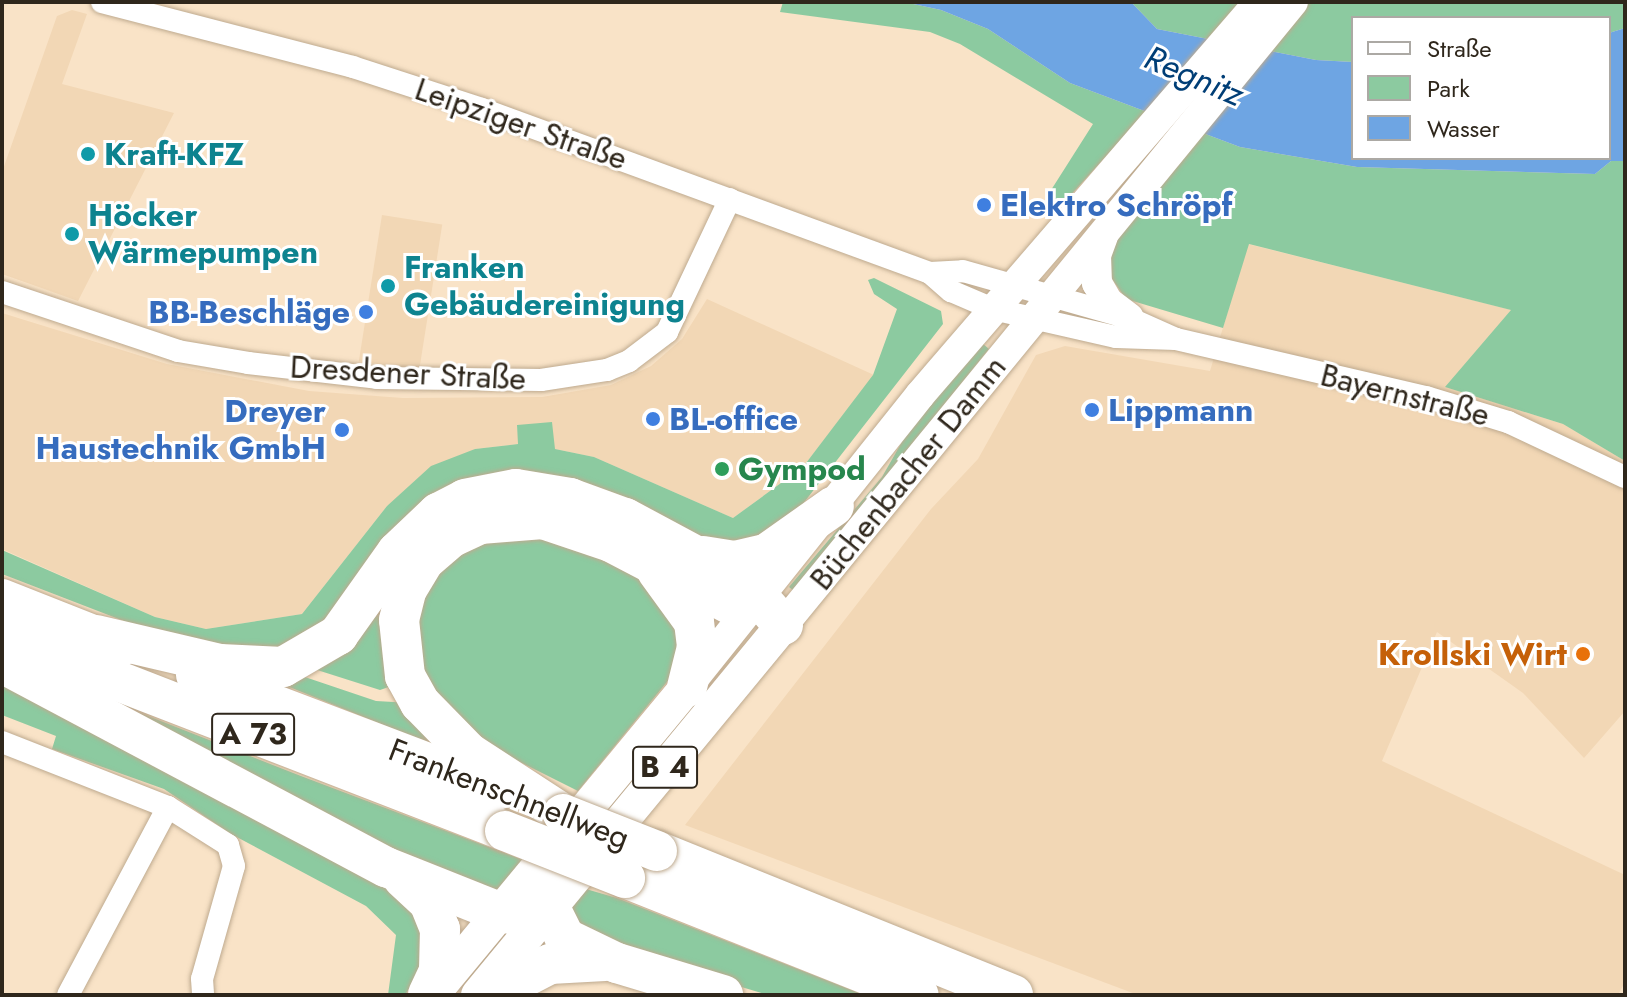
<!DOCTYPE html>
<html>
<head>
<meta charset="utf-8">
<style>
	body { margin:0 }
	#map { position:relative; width:1627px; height:997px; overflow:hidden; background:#f9e3c7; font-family:Jost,sans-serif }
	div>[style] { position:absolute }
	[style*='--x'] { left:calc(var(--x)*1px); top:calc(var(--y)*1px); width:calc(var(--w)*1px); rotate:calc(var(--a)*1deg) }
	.built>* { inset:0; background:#f2d7b5; transform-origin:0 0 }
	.green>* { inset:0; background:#8ccaa0 }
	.water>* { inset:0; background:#6ea5e3 }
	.roads { filter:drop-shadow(0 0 2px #beaa8f) drop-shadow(0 0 2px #beaa8f) }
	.minor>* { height:22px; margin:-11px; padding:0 11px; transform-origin:11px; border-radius:11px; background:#fff }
	.secondary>* { height:30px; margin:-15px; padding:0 15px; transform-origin:15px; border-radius:15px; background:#fff }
	.primary>* { height:34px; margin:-17px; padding:0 17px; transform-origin:17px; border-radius:17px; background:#fff }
	.motorway>* { height:40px; margin:-20px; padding:0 20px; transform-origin:20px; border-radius:20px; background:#fff }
	.bridges { filter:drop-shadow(0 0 2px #beaa8f) drop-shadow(0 0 2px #beaa8f) }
	.motorway-bridge>* { height:40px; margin:-20px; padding:0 20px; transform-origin:20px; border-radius:20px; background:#fff }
	.dots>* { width:22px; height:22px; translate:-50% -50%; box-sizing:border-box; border:4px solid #fff; border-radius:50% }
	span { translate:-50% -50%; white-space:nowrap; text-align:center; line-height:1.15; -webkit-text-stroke:6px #fff; paint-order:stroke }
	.shield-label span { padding:2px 6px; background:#fff; border:2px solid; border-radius:6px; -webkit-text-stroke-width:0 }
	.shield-label { font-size:30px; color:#2f271c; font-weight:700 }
	.street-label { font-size:32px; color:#2f271c }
	.culture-label { font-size:32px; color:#0d838f; font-weight:700 }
	.left { translate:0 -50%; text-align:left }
	.shop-label { font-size:32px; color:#366cbe; font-weight:700 }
	.right { translate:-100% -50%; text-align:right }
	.leisure-label { font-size:32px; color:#27864d; font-weight:700 }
	.food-label { font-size:32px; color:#c56008; font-weight:700 }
	.water-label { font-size:34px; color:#003e76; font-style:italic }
	.frame { position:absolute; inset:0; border:4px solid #2f271c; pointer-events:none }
	.legend { position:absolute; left:1351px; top:16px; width:260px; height:144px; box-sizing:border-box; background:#fff; border:2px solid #aca9a4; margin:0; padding:10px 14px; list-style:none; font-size:24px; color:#2f271c }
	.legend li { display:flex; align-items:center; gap:16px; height:40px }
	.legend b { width:40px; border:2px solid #aca9a4 }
</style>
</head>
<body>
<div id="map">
	<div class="built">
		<div style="clip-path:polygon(72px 10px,87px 14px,62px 84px,174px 113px,78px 301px,2px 274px,2px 172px,57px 16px)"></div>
		<div style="left:382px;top:215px;width:61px;height:148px;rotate:9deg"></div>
		<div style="clip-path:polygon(1248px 244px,1512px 310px,1446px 387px,1563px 424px,1625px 461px,1625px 711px,1584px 758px,1523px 693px,1437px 632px,1382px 761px,1625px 875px,1625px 982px,1618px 995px,1138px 995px,685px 825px,931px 509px,978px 459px,1036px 355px,1065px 346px,1210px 371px)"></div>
		<div style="clip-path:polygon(707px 299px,874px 375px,803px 467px,733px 518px,594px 457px,555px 449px,517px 425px,519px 444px,475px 449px,387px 506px,302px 614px,206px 629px,155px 617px,2px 549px,2px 313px,167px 364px,309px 391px,403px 398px,542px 397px,611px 385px,651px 366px,682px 339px)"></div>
	</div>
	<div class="green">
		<div style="clip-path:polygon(783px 2px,904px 2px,941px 10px,988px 29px,1070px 83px,1240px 147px,1357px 167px,1595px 174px,1611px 161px,1625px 161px,1625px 461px,1563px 424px,1445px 387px,1511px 310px,1249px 244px,1223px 328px,1126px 299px,1108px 273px,1109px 246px,1163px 178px,1119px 142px,1059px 208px,1046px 198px,1093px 124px,960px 44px,930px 32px,780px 12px)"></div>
		<div style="clip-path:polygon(1131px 2px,1625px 2px,1625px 28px,1609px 33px,1609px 18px,1353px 18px,1353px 62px,1316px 60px,1157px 29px)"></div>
		<div style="clip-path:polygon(874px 278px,941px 311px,943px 324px,781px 532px,735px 550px,558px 485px,299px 650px,194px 648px,2px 574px,2px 550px,155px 617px,206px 629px,302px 614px,387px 506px,431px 466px,475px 449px,518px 444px,517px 425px,552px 422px,555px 449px,594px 457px,733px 518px,803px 467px,873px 375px,897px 309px,874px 294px,868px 280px)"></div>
		<div style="clip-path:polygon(982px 343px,989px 349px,794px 591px,789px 587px,882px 477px,907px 433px)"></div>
		<div style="clip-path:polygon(545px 529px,665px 590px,684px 661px,578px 791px,450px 727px,407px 633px,446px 552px)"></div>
		<div style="clip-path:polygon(434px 539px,400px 683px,380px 690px,314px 669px)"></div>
		<div style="clip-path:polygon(293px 673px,376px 701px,411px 703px,448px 751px,272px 680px)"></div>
		<div style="clip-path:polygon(2px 675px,414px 904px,427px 962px,405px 995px,388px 995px,396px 935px,366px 906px,231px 834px,164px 789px,52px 749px,56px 736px,2px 715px)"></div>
		<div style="clip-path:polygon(102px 698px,301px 776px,523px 860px,490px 899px)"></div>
		<div style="clip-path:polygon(579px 887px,617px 898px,864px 995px,768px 995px,658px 962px,566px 923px)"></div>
	</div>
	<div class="water">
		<div style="clip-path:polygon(904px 2px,1131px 2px,1157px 29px,1316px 60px,1353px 62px,1353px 158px,1609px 158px,1609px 33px,1625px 28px,1625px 161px,1611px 161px,1595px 174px,1357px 167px,1240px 147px,1070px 83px,988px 29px,941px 10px)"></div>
	</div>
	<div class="roads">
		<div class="minor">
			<div style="--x:102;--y:2;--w:259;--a:14.5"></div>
			<div style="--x:353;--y:67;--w:136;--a:18"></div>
			<div style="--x:482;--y:109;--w:477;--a:20.1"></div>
			<div style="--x:930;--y:273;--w:28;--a:41"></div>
			<div style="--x:951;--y:291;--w:46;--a:23.2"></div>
			<div style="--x:993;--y:309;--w:126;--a:12.8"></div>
			<div style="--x:1116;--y:337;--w:60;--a:1.9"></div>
			<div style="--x:930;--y:273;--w:33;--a:-3"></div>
			<div style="--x:963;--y:271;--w:173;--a:15.8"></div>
			<div style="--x:1129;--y:318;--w:51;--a:24.1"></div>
			<div style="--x:1176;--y:339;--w:257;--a:13.1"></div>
			<div style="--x:1426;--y:397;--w:86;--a:17"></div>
			<div style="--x:1508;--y:422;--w:129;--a:25.2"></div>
			<div style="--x:2;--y:292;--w:186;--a:18.5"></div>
			<div style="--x:178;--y:351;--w:71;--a:9.7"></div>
			<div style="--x:248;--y:363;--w:130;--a:6.6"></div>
			<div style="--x:377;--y:378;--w:164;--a:0.7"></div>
			<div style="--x:541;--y:380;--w:67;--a:-8.6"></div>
			<div style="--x:607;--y:370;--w:24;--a:-22"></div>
			<div style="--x:629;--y:361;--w:48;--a:-37.3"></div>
			<div style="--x:667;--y:332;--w:147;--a:-64.7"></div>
			<div style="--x:2;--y:742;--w:178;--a:21.4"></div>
			<div style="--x:168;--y:807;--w:71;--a:32.3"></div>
			<div style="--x:228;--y:845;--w:22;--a:74"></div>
			<div style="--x:234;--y:866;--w:117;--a:105.8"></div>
			<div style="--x:202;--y:979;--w:16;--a:86"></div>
			<div style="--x:68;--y:995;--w:213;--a:-62"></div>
		</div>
		<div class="secondary">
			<div style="--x:1103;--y:236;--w:20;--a:110"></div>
			<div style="--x:1096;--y:255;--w:28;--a:88"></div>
			<div style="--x:1097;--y:283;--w:22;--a:60"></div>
			<div style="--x:1108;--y:302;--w:26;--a:37"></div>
			<div style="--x:783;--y:625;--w:805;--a:-50.7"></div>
			<div style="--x:691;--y:682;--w:367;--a:-51.4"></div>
			<div style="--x:920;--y:395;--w:519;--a:-49.22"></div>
		</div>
		<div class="primary">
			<div style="--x:432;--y:995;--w:400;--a:-50.4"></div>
			<div style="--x:478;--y:995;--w:480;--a:-50.5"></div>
		</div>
		<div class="motorway">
			<div style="--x:703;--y:556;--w:32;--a:9"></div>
			<div style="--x:735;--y:561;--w:32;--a:-13"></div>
			<div style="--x:766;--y:554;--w:83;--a:-35.2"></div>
			<div style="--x:657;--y:571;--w:63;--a:54"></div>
			<div style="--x:694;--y:622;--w:25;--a:83"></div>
			<div style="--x:697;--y:647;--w:41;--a:104"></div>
			<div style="--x:2;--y:599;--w:128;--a:21.6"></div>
			<div style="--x:96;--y:635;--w:127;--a:13.2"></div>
			<div style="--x:220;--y:664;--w:63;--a:2.7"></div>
			<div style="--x:283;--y:667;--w:64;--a:-30.2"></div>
			<div style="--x:338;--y:635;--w:102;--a:-54.6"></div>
			<div style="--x:397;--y:552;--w:57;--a:-43.6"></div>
			<div style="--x:438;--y:513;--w:30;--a:-27"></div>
			<div style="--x:465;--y:499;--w:52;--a:-11.1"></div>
			<div style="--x:516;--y:489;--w:55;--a:9.5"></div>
			<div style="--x:570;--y:498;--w:59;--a:20"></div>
			<div style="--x:625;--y:518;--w:137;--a:28.2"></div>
			<div style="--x:746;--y:583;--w:56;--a:48.6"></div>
			<div style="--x:2;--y:636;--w:539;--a:21.19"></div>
			<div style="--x:2;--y:663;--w:435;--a:28"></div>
			<div style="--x:386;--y:867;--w:122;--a:21.7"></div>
			<div style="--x:499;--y:912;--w:28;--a:10"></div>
			<div style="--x:527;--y:917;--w:18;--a:-16"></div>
			<div style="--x:196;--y:675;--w:323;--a:20.8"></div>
			<div style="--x:563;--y:814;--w:112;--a:-147"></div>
			<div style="--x:469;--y:753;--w:70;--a:-134.4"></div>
			<div style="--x:420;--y:703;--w:31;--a:-119"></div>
			<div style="--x:405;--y:676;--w:56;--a:-96.1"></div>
			<div style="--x:399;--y:620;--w:30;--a:-76"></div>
			<div style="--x:406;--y:591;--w:35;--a:-59"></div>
			<div style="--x:424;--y:561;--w:35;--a:-41"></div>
			<div style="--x:450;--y:538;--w:33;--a:-25"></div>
			<div style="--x:480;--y:524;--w:63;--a:-4.5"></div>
			<div style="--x:543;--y:519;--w:72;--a:18.7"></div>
			<div style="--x:611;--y:542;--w:142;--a:27.6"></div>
			<div style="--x:657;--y:851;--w:384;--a:22"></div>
			<div style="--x:551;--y:854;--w:44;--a:97.8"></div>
			<div style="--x:545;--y:898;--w:45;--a:63.4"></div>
			<div style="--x:565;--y:938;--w:58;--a:25.7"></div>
			<div style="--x:617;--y:963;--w:111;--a:16.8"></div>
			<div style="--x:403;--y:878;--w:35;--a:43"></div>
			<div style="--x:429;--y:902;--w:29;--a:68"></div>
			<div style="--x:440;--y:929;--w:42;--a:91.4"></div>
			<div style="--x:439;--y:971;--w:26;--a:115"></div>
			<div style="--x:625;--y:878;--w:316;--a:21.7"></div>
			<div style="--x:490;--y:995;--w:68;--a:-27.3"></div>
			<div style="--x:550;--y:964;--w:55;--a:-3.1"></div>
		</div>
	</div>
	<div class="bridges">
		<div class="motorway-bridge">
			<div style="--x:563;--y:814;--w:101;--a:21.5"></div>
			<div style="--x:505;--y:831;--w:129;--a:21.4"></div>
		</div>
	</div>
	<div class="dots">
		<div style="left:88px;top:154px;background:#0f9aa8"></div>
		<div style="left:984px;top:205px;background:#3f7fe0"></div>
		<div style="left:72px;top:234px;background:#0f9aa8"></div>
		<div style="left:388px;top:286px;background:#0f9aa8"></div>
		<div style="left:366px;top:312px;background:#3f7fe0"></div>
		<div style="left:1092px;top:410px;background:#3f7fe0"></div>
		<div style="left:653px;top:419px;background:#3f7fe0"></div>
		<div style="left:342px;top:430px;background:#3f7fe0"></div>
		<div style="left:722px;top:469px;background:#2e9e5b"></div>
		<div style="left:1583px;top:654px;background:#e8710a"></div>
	</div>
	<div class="shield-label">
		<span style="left:253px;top:734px">A 73</span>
		<span style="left:665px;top:767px">B 4</span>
	</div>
	<div class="street-label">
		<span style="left:521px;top:124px;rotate:19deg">Leipziger Straße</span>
		<span style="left:408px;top:373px;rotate:3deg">Dresdener Straße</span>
		<span style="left:1405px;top:395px;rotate:14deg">Bayernstraße</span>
		<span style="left:908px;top:473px;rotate:-51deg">Büchenbacher Damm</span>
		<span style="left:509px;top:794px;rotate:21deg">Frankenschnellweg</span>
	</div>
	<div class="culture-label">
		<span class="left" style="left:104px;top:154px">Kraft-KFZ</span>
		<span class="left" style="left:88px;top:234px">Höcker<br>Wärmepumpen</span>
		<span class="left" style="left:404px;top:286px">Franken<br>Gebäudereinigung</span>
	</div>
	<div class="shop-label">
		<span class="left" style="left:1000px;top:205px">Elektro Schröpf</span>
		<span class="right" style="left:350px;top:312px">BB-Beschläge</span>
		<span class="left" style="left:1108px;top:410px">Lippmann</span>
		<span class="right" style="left:326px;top:430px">Dreyer<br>Haustechnik GmbH</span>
		<span class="left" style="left:669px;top:419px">BL-office</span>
	</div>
	<div class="leisure-label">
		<span class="left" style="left:738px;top:469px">Gympod</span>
	</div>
	<div class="food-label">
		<span class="right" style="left:1567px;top:654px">Krollski Wirt</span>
	</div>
	<div class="water-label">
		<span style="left:1194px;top:76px;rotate:23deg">Regnitz</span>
	</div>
	<div class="frame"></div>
	<ul class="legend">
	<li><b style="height:10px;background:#fff"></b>Straße</li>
	<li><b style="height:22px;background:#8ccaa0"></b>Park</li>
	<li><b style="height:22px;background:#6ea5e3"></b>Wasser</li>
	</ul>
</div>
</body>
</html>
